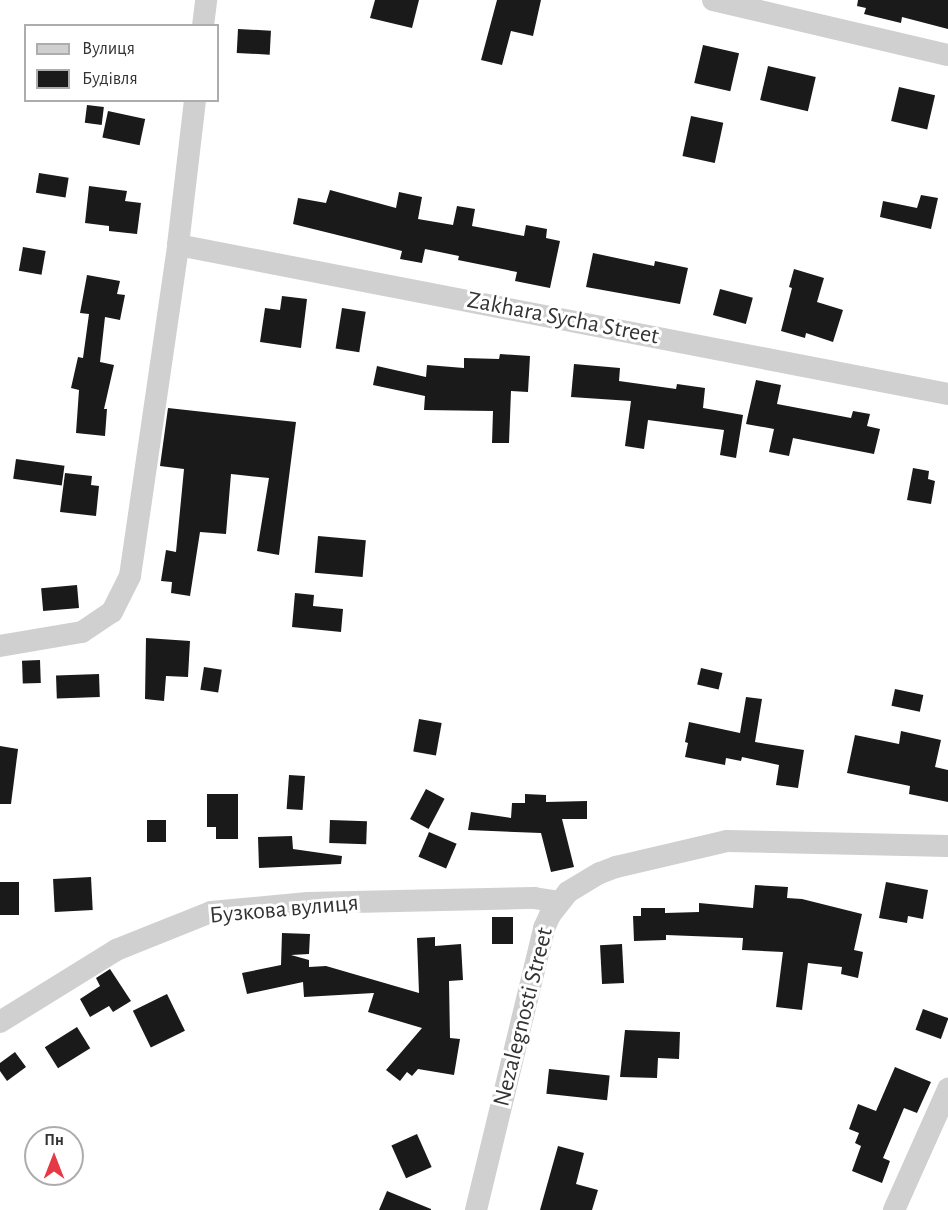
<!DOCTYPE html>
<html>
<head>
<meta charset="utf-8">
<style>
	body { margin:0 }
	#map { position:relative; width:948px; height:1210px; overflow:hidden; background:#fff; font-family:"Alegreya Sans",sans-serif }
	div>[style] { position:absolute }
	[style*='--x'] { left:calc(var(--x)*1px); top:calc(var(--y)*1px); width:calc(var(--w)*1px); rotate:calc(var(--a)*1deg) }
	.building>* { inset:0; background:#1a1a1a; transform-origin:0 0 }
	.street>* { height:22px; margin:-11px; padding:0 11px; transform-origin:11px; border-radius:11px; background:#d0d0d0 }
	span { translate:-50% -50%; white-space:nowrap; text-align:center; line-height:1.15; -webkit-text-stroke:6px #fff; paint-order:stroke }
	.street-label { font-size:24px; color:#333 }
	.legend { position:absolute; left:24px; top:24px; width:195px; height:78px; box-sizing:border-box; background:#fff; border:2px solid #adadad; margin:0; padding:8px 10px; list-style:none; font-size:18px; color:#333 }
	.legend li { display:flex; align-items:center; gap:12px; height:30px }
	.legend b { width:30px; border:2px solid #adadad }
	.north { position:absolute; left:24px; top:1126px; width:60px; height:60px; box-sizing:border-box; background:#fff; border:2px solid #adadad; border-radius:50%; rotate:0deg; font-size:16px; font-weight:700; line-height:24px; text-align:center; color:#333 }
	.north::after { content:''; display:block; margin:auto; width:21px; height:27px; background:#e63946; clip-path:polygon(50% 0,100% 100%,50% 72%,0 100%) }
</style>
</head>
<body>
<div id="map">
	<div class="building">
		<div style="clip-path:polygon(375px 0,419px 0,412px 28px,370px 18px)"></div>
		<div style="clip-path:polygon(497px 0,541px 0,533px 36px,511px 31px,502px 65px,481px 60px)"></div>
		<div style="clip-path:polygon(858px 0,948px 0,948px 29px,902px 17px,901px 23px,864px 14px,866px 8px,857px 6px)"></div>
		<div style="left:238px;top:29px;width:33px;height:24px;rotate:3deg"></div>
		<div style="left:703px;top:45px;width:37px;height:39px;rotate:13deg"></div>
		<div style="left:768px;top:66px;width:49px;height:35px;rotate:13deg"></div>
		<div style="left:899px;top:87px;width:37px;height:35px;rotate:13deg"></div>
		<div style="left:87px;top:105px;width:17px;height:18px;rotate:7deg"></div>
		<div style="left:108px;top:111px;width:38px;height:27px;rotate:12deg"></div>
		<div style="left:691px;top:116px;width:33px;height:41px;rotate:12deg"></div>
		<div style="left:39px;top:173px;width:30px;height:20px;rotate:9deg"></div>
		<div style="clip-path:polygon(89px 186px,127px 191px,125px 201px,141px 203px,137px 234px,109px 231px,109px 226px,85px 223px)"></div>
		<div style="clip-path:polygon(330px 190px,396px 208px,399px 192px,422px 197px,418px 219px,453px 225px,457px 206px,475px 209px,472px 226px,524px 236px,526px 225px,547px 229px,546px 238px,560px 241px,550px 288px,515px 281px,517px 272px,458px 260px,459px 256px,425px 249px,422px 263px,400px 259px,402px 251px,293px 224px,298px 198px,326px 203px)"></div>
		<div style="clip-path:polygon(921px 195px,938px 198px,931px 229px,880px 217px,883px 201px,917px 208px)"></div>
		<div style="left:23px;top:247px;width:23px;height:24px;rotate:10deg"></div>
		<div style="clip-path:polygon(593px 253px,654px 266px,655px 261px,688px 268px,680px 304px,586px 287px)"></div>
		<div style="clip-path:polygon(794px 269px,824px 278px,817px 302px,843px 310px,833px 342px,806px 333px,805px 338px,781px 331px,792px 288px,789px 287px)"></div>
		<div style="clip-path:polygon(87px 275px,120px 281px,117px 294px,125px 295px,120px 320px,105px 317px,100px 362px,114px 365px,104px 409px,107px 409px,105px 436px,76px 433px,79px 390px,71px 388px,78px 357px,83px 358px,89px 314px,80px 313px)"></div>
		<div style="left:720px;top:289px;width:34px;height:27px;rotate:15deg"></div>
		<div style="clip-path:polygon(282px 296px,307px 299px,301px 348px,260px 342px,265px 308px,280px 310px)"></div>
		<div style="left:342px;top:308px;width:24px;height:41px;rotate:9deg"></div>
		<div style="clip-path:polygon(500px 354px,530px 356px,528px 392px,511px 391px,509px 443px,492px 443px,493px 411px,424px 410px,425px 396px,373px 385px,377px 366px,426px 377px,427px 365px,464px 368px,464px 358px,499px 359px)"></div>
		<div style="clip-path:polygon(574px 364px,620px 368px,619px 381px,676px 389px,677px 384px,705px 388px,703px 408px,743px 415px,736px 458px,720px 455px,724px 430px,648px 420px,644px 449px,625px 446px,631px 401px,571px 397px)"></div>
		<div style="clip-path:polygon(756px 380px,781px 385px,777px 404px,851px 418px,853px 411px,870px 414px,867px 426px,880px 429px,874px 454px,793px 438px,789px 456px,769px 452px,774px 429px,746px 424px)"></div>
		<div style="clip-path:polygon(168px 408px,296px 422px,279px 555px,257px 551px,269px 478px,231px 474px,226px 534px,200px 532px,190px 596px,171px 593px,172px 582px,161px 581px,166px 550px,176px 552px,184px 469px,160px 466px)"></div>
		<div style="left:16px;top:459px;width:49px;height:20px;rotate:8deg"></div>
		<div style="clip-path:polygon(913px 468px,929px 471px,928px 479px,935px 481px,931px 504px,907px 500px)"></div>
		<div style="clip-path:polygon(65px 473px,92px 476px,91px 485px,99px 486px,96px 516px,60px 512px)"></div>
		<div style="left:318px;top:536px;width:48px;height:37px;rotate:5deg"></div>
		<div style="left:77px;top:585px;width:23px;height:36px;rotate:85deg"></div>
		<div style="clip-path:polygon(295px 593px,314px 595px,313px 606px,343px 609px,341px 632px,292px 627px)"></div>
		<div style="clip-path:polygon(146px 638px,190px 641px,188px 677px,166px 676px,164px 701px,145px 699px)"></div>
		<div style="left:40px;top:660px;width:23px;height:18px;rotate:88deg"></div>
		<div style="left:204px;top:667px;width:18px;height:23px;rotate:9deg"></div>
		<div style="left:701px;top:668px;width:22px;height:17px;rotate:13deg"></div>
		<div style="left:99px;top:674px;width:23px;height:43px;rotate:88deg"></div>
		<div style="left:895px;top:689px;width:29px;height:17px;rotate:12deg"></div>
		<div style="clip-path:polygon(746px 697px,762px 699px,755px 742px,804px 750px,798px 788px,776px 785px,779px 765px,742px 757px,741px 761px,726px 758px,725px 765px,685px 757px,688px 743px,685px 742px,689px 722px,740px 733px)"></div>
		<div style="left:419px;top:719px;width:23px;height:33px;rotate:10deg"></div>
		<div style="clip-path:polygon(901px 731px,941px 740px,935px 767px,948px 770px,948px 802px,909px 794px,910px 786px,847px 773px,855px 735px,899px 744px)"></div>
		<div style="clip-path:polygon(0 746px,18px 749px,11px 804px,0 804px)"></div>
		<div style="left:289px;top:775px;width:16px;height:34px;rotate:4deg"></div>
		<div style="left:426px;top:789px;width:21px;height:34px;rotate:28deg"></div>
		<div style="clip-path:polygon(207px 794px,238px 794px,238px 839px,216px 839px,216px 827px,207px 827px)"></div>
		<div style="clip-path:polygon(525px 794px,546px 795px,546px 802px,587px 801px,587px 819px,562px 819px,574px 867px,551px 872px,541px 833px,468px 830px,471px 812px,511px 818px,512px 803px,525px 803px)"></div>
		<div style="left:147px;top:820px;width:19px;height:22px"></div>
		<div style="left:330px;top:820px;width:37px;height:23px;rotate:2deg"></div>
		<div style="left:429px;top:832px;width:30px;height:27px;rotate:23deg"></div>
		<div style="clip-path:polygon(292px 836px,293px 849px,342px 856px,341px 864px,259px 868px,258px 837px)"></div>
		<div style="left:91px;top:877px;width:33px;height:38px;rotate:87deg"></div>
		<div style="left:0;top:882px;width:19px;height:33px"></div>
		<div style="clip-path:polygon(886px 882px,928px 890px,923px 919px,908px 916px,907px 923px,879px 918px)"></div>
		<div style="clip-path:polygon(755px 885px,788px 887px,787px 898px,802px 899px,862px 914px,854px 950px,863px 952px,858px 978px,841px 974px,842px 967px,808px 963px,802px 1010px,776px 1007px,783px 952px,742px 950px,743px 938px,666px 935px,666px 940px,634px 941px,633px 916px,641px 916px,641px 908px,665px 908px,665px 913px,699px 912px,699px 903px,753px 908px)"></div>
		<div style="left:492px;top:917px;width:21px;height:27px"></div>
		<div style="clip-path:polygon(282px 933px,310px 934px,309px 954px,291px 955px,309px 960px,309px 967px,326px 966px,419px 993px,417px 938px,435px 937px,435px 946px,461px 944px,463px 980px,449px 981px,450px 1038px,460px 1039px,454px 1075px,418px 1069px,412px 1076px,407px 1072px,400px 1081px,386px 1070px,422px 1028px,368px 1012px,374px 993px,304px 997px,303px 982px,247px 994px,242px 973px,281px 965px)"></div>
		<div style="left:622px;top:944px;width:39px;height:22px;rotate:87deg"></div>
		<div style="clip-path:polygon(110px 969px,131px 1001px,113px 1012px,109px 1006px,90px 1017px,80px 999px,100px 986px,96px 978px)"></div>
		<div style="left:167px;top:994px;width:41px;height:38px;rotate:64deg"></div>
		<div style="left:923px;top:1009px;width:27px;height:22px;rotate:20deg"></div>
		<div style="left:77px;top:1027px;width:25px;height:38px;rotate:58deg"></div>
		<div style="clip-path:polygon(625px 1030px,680px 1032px,679px 1059px,658px 1058px,657px 1078px,620px 1077px)"></div>
		<div style="clip-path:polygon(15px 1052px,26px 1067px,7px 1081px,0 1071px,0 1063px)"></div>
		<div style="clip-path:polygon(895px 1067px,931px 1082px,917px 1113px,904px 1108px,883px 1158px,890px 1161px,882px 1183px,852px 1171px,861px 1146px,855px 1143px,859px 1133px,849px 1129px,858px 1104px,876px 1111px)"></div>
		<div style="left:549px;top:1069px;width:61px;height:25px;rotate:6deg"></div>
		<div style="left:417px;top:1134px;width:36px;height:28px;rotate:66deg"></div>
		<div style="clip-path:polygon(558px 1146px,584px 1153px,576px 1184px,598px 1190px,592px 1210px,540px 1210px)"></div>
		<div style="clip-path:polygon(387px 1191px,431px 1209px,431px 1210px,379px 1210px)"></div>
	</div>
	<div class="street">
		<div style="--x:713;--y:0;--w:241;--a:13.2"></div>
		<div style="--x:203;--y:26;--w:26;--a:-83"></div>
		<div style="--x:178;--y:245;--w:784;--a:10.95"></div>
		<div style="--x:0;--y:646;--w:83;--a:-9.7"></div>
		<div style="--x:82;--y:632;--w:36;--a:-34"></div>
		<div style="--x:112;--y:612;--w:40;--a:-63.4"></div>
		<div style="--x:130;--y:576;--w:334;--a:-81.7"></div>
		<div style="--x:178;--y:245;--w:146;--a:-83.3"></div>
		<div style="--x:0;--y:1022;--w:137;--a:-31.8"></div>
		<div style="--x:116;--y:950;--w:102;--a:-21.8"></div>
		<div style="--x:211;--y:912;--w:97;--a:-5.3"></div>
		<div style="--x:308;--y:903;--w:226;--a:-1.3"></div>
		<div style="--x:534;--y:898;--w:25;--a:9"></div>
		<div style="--x:476;--y:1210;--w:290;--a:-76.4"></div>
		<div style="--x:544;--y:928;--w:14;--a:-65"></div>
		<div style="--x:550;--y:915;--w:29;--a:-52"></div>
		<div style="--x:568;--y:892;--w:37;--a:-31"></div>
		<div style="--x:600;--y:873;--w:17;--a:-21"></div>
		<div style="--x:616;--y:867;--w:114;--a:-13.2"></div>
		<div style="--x:727;--y:841;--w:221;--a:1.3"></div>
		<div style="--x:894;--y:1210;--w:133;--a:-65.9"></div>
	</div>
	<div class="street-label">
		<span style="left:563px;top:319px;rotate:11deg">Zakhara Sycha Street</span>
		<span style="left:284px;top:910px;rotate:-5deg">Бузкова вулиця</span>
		<span style="left:524px;top:1017px;rotate:-76deg">Nezalegnosti Street</span>
	</div>
	<ul class="legend">
	<li><b style="height:8px;background:#d0d0d0"></b>Вулиця</li>
	<li><b style="height:16px;background:#1a1a1a"></b>Будівля</li>
	</ul>
	<div class="north">Пн</div>
</div>
</body>
</html>
